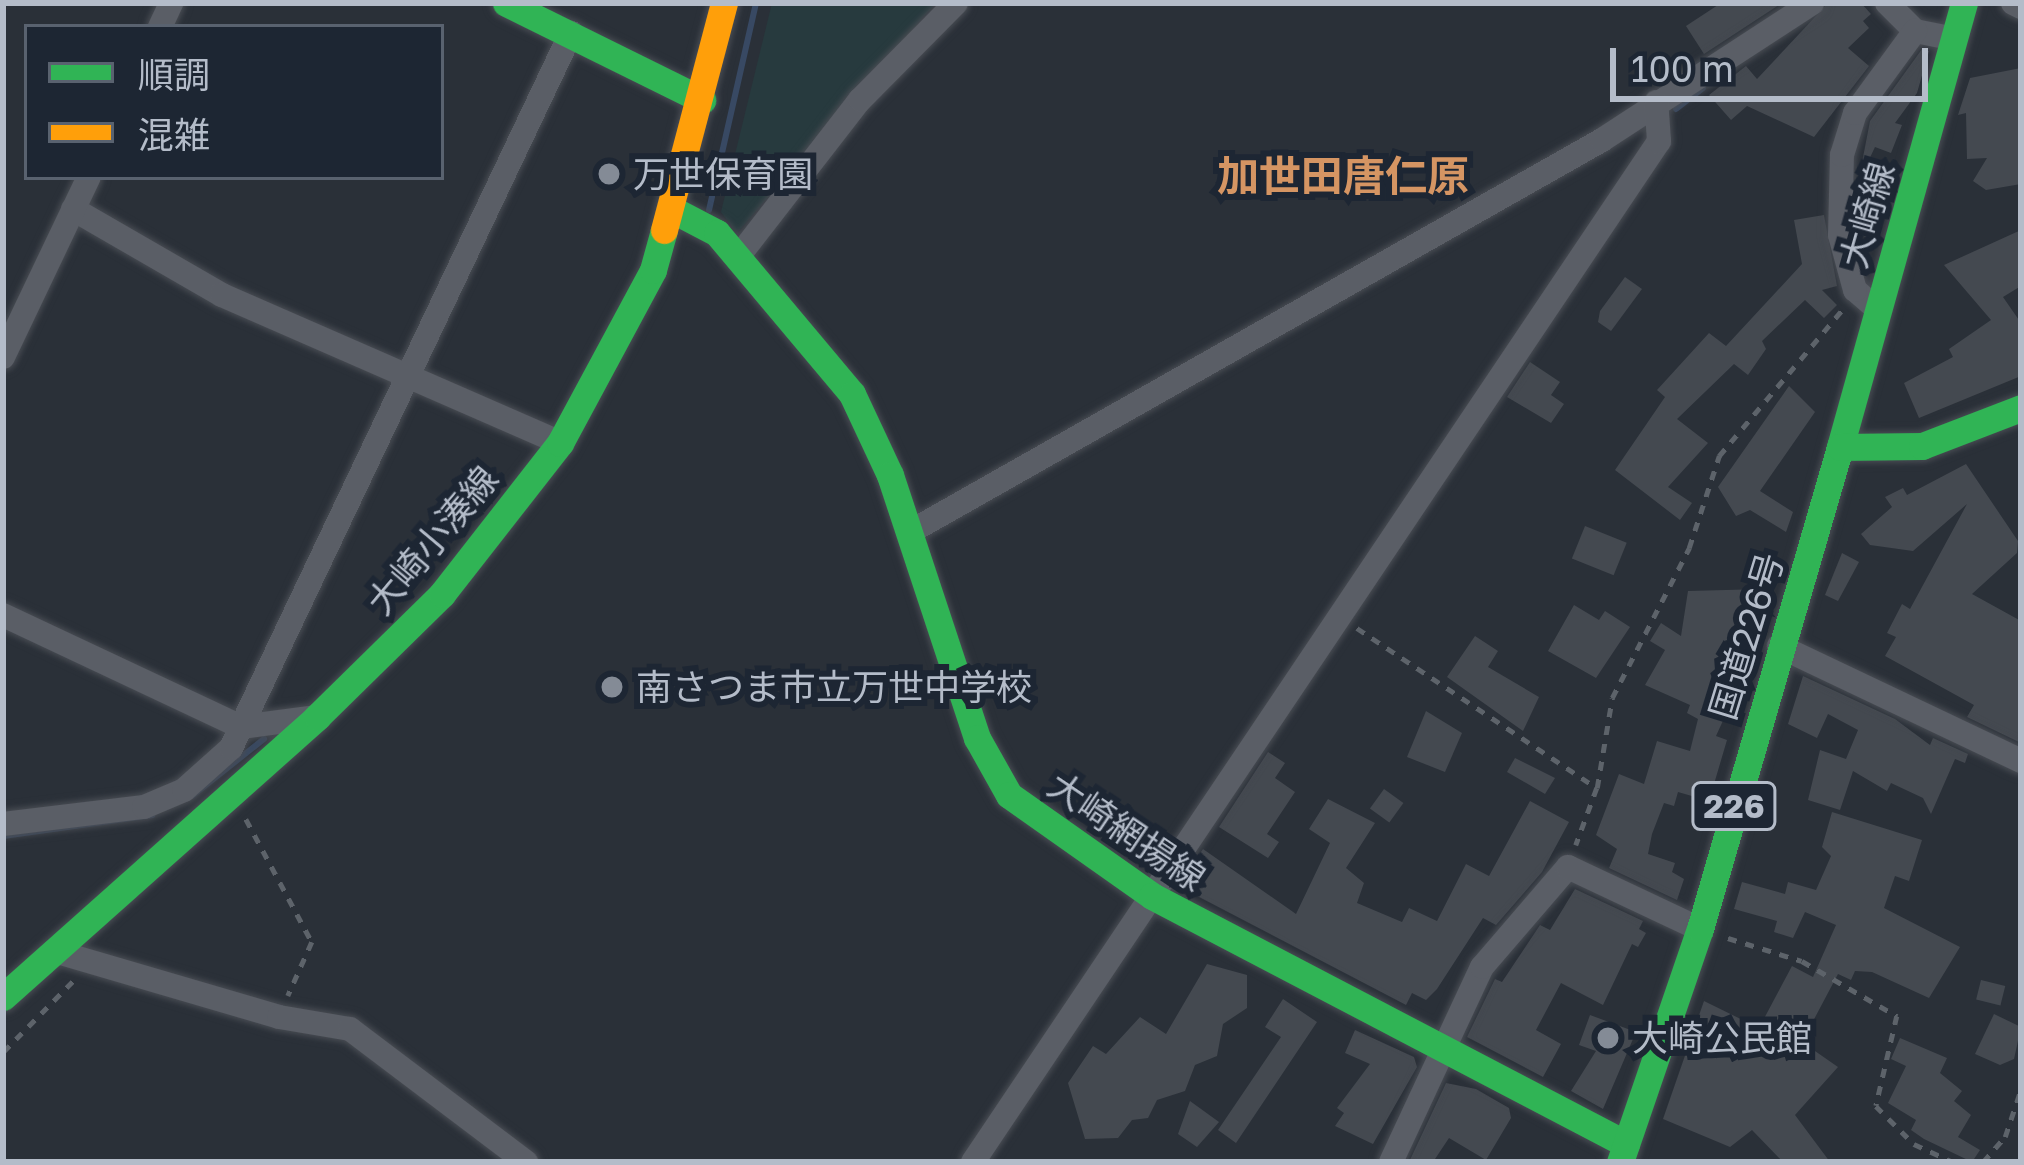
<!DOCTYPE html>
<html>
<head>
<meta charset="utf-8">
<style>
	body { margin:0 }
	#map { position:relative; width:2024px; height:1165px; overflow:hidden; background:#2a3038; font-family:"Golos Text","Noto Sans JP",sans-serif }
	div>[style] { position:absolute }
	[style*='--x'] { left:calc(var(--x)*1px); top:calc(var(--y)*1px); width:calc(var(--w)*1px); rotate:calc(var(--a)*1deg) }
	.green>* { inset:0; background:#273a3e }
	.stream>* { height:6px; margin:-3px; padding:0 3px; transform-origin:3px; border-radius:3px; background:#384963 }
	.building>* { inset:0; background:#444950; transform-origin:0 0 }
	.path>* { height:4.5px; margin-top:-2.25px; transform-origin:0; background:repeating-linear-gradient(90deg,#5d636a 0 9px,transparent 0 18px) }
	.roads { filter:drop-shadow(0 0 3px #484c53) drop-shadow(0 0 3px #484c53) }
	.street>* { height:24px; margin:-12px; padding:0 12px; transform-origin:12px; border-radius:12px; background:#5a5e66 }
	.fast>* { height:27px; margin:-13.5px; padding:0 13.5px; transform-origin:13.5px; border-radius:13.5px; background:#30b455 }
	.slow>* { height:27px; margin:-13.5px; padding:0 13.5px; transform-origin:13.5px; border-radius:13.5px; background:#ff9f0a }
	.dots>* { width:33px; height:33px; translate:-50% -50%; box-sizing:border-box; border:6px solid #1d2633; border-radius:50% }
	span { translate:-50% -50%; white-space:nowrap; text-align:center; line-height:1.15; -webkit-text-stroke:12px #1d2633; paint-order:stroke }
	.shield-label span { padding:3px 9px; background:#1d2633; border:3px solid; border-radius:9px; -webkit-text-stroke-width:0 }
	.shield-label { font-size:33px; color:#b4bcc9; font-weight:700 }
	.poi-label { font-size:36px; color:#b4bcc9 }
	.left { translate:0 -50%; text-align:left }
	.street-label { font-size:36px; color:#b4bcc9 }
	.quarter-label { font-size:42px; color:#d59563; font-weight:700 }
	.frame { position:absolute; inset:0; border:6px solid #b4bcc9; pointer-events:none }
	.legend { position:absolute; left:24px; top:24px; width:420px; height:156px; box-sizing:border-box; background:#1d2633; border:3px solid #59626f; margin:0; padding:15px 21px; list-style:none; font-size:36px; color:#b4bcc9 }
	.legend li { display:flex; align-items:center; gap:24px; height:60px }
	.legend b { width:60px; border:3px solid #59626f }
	.scale { position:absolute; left:1610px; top:48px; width:318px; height:54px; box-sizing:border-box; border:6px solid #b4bcc9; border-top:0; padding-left:15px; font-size:36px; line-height:42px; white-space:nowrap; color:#b4bcc9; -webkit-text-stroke:9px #1d2633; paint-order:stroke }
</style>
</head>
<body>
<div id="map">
	<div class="green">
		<div style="clip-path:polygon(772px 3px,936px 3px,737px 233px,721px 212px)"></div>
	</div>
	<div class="stream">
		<div style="--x:1676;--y:109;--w:34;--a:-38"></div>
		<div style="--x:709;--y:210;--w:212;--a:-77.2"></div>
		<div style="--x:192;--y:796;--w:92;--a:-38.4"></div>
		<div style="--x:3;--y:836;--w:151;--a:-8"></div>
	</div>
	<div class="building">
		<div style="clip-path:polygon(1721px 3px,1782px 3px,1704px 54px,1686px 26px)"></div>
		<div style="clip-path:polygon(1828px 3px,1861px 3px,1871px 14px,1863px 21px,1869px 28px,1848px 48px,1869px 66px,1814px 137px,1747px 106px,1731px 120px,1709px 95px,1746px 66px,1757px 79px)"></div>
		<div style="clip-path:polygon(1922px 49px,1929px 51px,1917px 93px,1895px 123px,1902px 125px,1891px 153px,1875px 147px,1858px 183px,1870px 121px)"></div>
		<div style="clip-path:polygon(2021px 68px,2021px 184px,1986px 190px,1973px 181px,1987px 158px,1967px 159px,1966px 113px,1958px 115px,1970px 78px)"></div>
		<div style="clip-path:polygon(1858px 186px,1886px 193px,1875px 234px,1865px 237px,1857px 233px)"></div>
		<div style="clip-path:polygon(1824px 215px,1837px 286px,1822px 290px,1837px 305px,1824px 318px,1805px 300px,1762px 341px,1766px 349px,1748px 375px,1734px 364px,1677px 419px,1708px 443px,1668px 487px,1692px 503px,1680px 520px,1615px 470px,1665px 397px,1657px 390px,1709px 333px,1726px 346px,1802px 264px,1794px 220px)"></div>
		<div style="clip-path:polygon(2021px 230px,2021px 286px,2003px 297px,2021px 323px,2021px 376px,1919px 418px,1904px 383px,1953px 357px,1949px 349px,1991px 320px,1944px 265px)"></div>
		<div style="clip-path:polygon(1625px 277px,1642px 289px,1611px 331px,1598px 322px,1600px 311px)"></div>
		<div style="clip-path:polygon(1530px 362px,1560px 382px,1551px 395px,1564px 404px,1551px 423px,1507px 397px)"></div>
		<div style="clip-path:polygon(1789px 386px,1815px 412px,1760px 491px,1793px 512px,1786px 532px,1750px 510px,1736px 516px,1718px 487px)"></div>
		<div style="clip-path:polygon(1966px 464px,2018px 541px,2017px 553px,1972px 594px,2021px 621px,2021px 743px,1967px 717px,1974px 705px,1885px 656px,1896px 637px,1887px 633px,1902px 604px,1910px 609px,1967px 504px,1913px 551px,1870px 545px,1861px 534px,1892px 507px,1885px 497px,1903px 488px,1907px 495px)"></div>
		<div style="left:1585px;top:526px;width:45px;height:35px;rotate:22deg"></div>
		<div style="clip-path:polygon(1842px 553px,1859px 562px,1838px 601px,1825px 595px)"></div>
		<div style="clip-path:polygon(1764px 589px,1750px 642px,1731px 635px,1713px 674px,1737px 690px,1716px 736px,1727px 740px,1709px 801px,1678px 792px,1674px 806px,1664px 803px,1652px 834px,1648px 854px,1675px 863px,1672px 872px,1684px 879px,1677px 900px,1609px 868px,1617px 849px,1596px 835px,1619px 774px,1644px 784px,1657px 741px,1690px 751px,1698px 719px,1687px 713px,1690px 705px,1645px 685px,1665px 650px,1650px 641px,1661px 623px,1681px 636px,1688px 591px)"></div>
		<div style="clip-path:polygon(1574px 605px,1599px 620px,1605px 611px,1630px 627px,1596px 678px,1548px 651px)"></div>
		<div style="clip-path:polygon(1475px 636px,1498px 651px,1488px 667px,1539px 697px,1523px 731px,1447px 677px)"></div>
		<div style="clip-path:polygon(1803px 676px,1895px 719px,1930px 745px,1933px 738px,1968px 754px,1965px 763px,1955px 759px,1931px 814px,1923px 798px,1891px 783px,1887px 791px,1853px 771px,1840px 810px,1808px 800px,1820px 750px,1846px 759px,1858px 730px,1828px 714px,1817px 738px,1788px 724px)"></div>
		<div style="clip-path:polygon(1426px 711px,1462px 733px,1445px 772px,1407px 757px)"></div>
		<div style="clip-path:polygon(1268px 752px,1285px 763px,1275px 778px,1295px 792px,1267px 834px,1279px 842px,1268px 858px,1219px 827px)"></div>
		<div style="clip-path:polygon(1515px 758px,1555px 778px,1545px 794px,1507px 772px)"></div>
		<div style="left:1384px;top:789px;width:24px;height:24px;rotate:36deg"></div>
		<div style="clip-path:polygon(1328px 799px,1375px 823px,1346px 868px,1364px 883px,1357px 903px,1402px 922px,1409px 908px,1437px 921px,1466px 864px,1489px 876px,1530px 801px,1569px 822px,1542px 872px,1496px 925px,1483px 918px,1437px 989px,1426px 1000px,1412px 993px,1406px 1005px,1178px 886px,1203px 849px,1296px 914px,1330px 843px,1309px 829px)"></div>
		<div style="clip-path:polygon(1832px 812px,1922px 840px,1909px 881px,1895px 876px,1884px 908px,1960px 947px,1929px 998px,1872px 972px,1855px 971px,1851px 980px,1838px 974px,1802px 1042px,1838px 1067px,1795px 1115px,1830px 1162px,1783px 1162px,1752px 1130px,1730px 1147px,1663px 1119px,1704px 1001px,1759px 1028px,1792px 966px,1813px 977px,1836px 925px,1805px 912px,1793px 938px,1774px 932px,1777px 921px,1734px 909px,1742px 882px,1785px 894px,1788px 882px,1816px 890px,1831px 856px,1822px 847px)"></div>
		<div style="clip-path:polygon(1575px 889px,1643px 921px,1639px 929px,1646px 933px,1638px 947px,1632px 944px,1603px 1005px,1561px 983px,1536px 1030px,1561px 1044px,1543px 1077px,1467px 1037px,1495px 979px,1502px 982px,1540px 925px,1550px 930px)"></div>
		<div style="clip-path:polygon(1207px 964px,1247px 975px,1247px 1008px,1223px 1024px,1217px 1056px,1195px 1065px,1185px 1091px,1157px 1100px,1148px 1118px,1132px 1120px,1118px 1138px,1085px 1139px,1068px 1083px,1093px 1046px,1106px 1054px,1140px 1017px,1166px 1034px)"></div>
		<div style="left:1981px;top:980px;width:25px;height:20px;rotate:14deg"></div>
		<div style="clip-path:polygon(1283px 999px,1317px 1022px,1236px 1143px,1218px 1130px,1281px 1037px,1265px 1027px)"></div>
		<div style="clip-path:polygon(1994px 1014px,2021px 1027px,2014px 1059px,2000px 1065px,1975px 1054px)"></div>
		<div style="clip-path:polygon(1590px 1015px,1636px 1032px,1603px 1109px,1571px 1091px,1596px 1051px,1579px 1045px)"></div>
		<div style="clip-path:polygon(1355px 1030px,1414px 1057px,1417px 1067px,1373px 1144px,1335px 1126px,1344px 1113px,1337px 1108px,1370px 1064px,1345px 1053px)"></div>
		<div style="clip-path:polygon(1900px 1038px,1947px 1058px,1940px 1073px,1962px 1091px,1954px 1101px,1971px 1115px,1958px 1137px,1980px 1150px,1972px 1162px,1924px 1139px,1911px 1130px,1916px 1120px,1888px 1103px,1906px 1066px,1891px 1059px)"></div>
		<div style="clip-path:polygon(1446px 1083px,1476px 1089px,1509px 1108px,1511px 1118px,1486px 1160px,1449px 1138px,1433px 1162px,1409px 1162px)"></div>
		<div style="clip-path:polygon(1190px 1101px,1219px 1122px,1197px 1147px,1178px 1134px)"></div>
	</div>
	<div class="path">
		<div style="--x:1357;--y:628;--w:288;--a:33.7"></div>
		<div style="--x:1597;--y:788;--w:61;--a:110.2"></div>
		<div style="--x:1597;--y:788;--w:91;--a:-80.5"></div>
		<div style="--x:1612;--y:698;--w:169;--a:-62.8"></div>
		<div style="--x:1689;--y:548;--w:97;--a:-71.9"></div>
		<div style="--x:1719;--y:456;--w:191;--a:-49.9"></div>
		<div style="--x:246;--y:819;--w:140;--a:61.8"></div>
		<div style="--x:312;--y:942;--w:59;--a:114"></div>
		<div style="--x:1728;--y:938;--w:77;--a:17.3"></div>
		<div style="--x:1802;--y:961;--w:110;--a:30.1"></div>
		<div style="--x:1897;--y:1016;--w:92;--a:103.1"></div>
		<div style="--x:1876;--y:1106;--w:54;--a:45"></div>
		<div style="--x:1914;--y:1144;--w:43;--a:24.8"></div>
		<div style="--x:3;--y:1052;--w:103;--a:-45.4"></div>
		<div style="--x:1983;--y:1162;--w:33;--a:-49"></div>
		<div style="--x:2005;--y:1137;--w:51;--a:-71.6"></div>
	</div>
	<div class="roads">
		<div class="street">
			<div style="--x:1887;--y:3;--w:40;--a:45"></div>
			<div style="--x:1915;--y:31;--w:41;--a:11.3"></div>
			<div style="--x:2013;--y:3;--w:9;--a:27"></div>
			<div style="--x:160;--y:27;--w:26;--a:-65"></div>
			<div style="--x:73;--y:209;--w:172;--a:30"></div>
			<div style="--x:222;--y:295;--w:369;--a:23.6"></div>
			<div style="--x:738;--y:257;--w:199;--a:-52.2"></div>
			<div style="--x:860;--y:100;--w:136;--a:-45.3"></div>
			<div style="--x:1877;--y:309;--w:29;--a:-139"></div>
			<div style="--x:1855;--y:290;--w:57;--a:-105.3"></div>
			<div style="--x:1840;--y:235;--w:80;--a:-88.6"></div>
			<div style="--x:1842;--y:155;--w:44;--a:-72.8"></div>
			<div style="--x:1855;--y:113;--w:102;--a:-53.8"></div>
			<div style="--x:3;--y:357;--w:199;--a:-64.5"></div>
			<div style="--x:910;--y:532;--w:795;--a:-29.53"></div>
			<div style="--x:1602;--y:140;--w:251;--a:-33.1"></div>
			<div style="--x:3;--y:615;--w:263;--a:25.2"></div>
			<div style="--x:241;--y:727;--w:77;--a:-7.5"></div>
			<div style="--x:1779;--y:646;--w:268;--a:25.4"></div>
			<div style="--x:3;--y:824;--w:142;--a:-6.9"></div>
			<div style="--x:144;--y:807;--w:43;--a:-23"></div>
			<div style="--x:184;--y:790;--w:63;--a:-41.8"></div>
			<div style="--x:231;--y:748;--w:792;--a:-64.57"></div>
			<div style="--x:54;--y:951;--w:234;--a:16.3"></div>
			<div style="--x:279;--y:1017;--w:72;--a:9.6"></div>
			<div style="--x:350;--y:1029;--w:221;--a:37.1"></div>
			<div style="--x:973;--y:1162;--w:1230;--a:-56.1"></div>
			<div style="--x:1659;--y:141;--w:39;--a:-94"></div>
			<div style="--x:1391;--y:1162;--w:215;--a:-65"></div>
			<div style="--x:1482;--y:967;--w:132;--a:-49.3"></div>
			<div style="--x:1568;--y:867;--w:146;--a:25.2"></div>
		</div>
		<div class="fast">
			<div style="--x:506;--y:3;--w:219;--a:26.3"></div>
			<div style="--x:675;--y:211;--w:47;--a:27.6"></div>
			<div style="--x:717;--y:233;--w:210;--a:50"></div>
			<div style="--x:852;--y:394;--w:89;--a:64.9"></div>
			<div style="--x:890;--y:475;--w:277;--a:71.7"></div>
			<div style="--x:977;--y:738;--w:65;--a:60.7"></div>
			<div style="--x:1009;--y:795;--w:175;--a:35.2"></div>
			<div style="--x:1152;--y:896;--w:535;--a:27.62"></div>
			<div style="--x:1840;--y:447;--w:461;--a:-74.4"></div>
			<div style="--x:3;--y:997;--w:421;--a:-41.7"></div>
			<div style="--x:317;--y:717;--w:175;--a:-44.5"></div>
			<div style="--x:442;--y:594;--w:192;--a:-52"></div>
			<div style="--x:560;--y:443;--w:196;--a:-61.7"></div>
			<div style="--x:653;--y:270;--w:41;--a:-74.6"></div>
			<div style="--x:1620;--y:1162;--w:246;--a:-71.1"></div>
			<div style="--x:1700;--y:929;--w:502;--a:-73.8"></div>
			<div style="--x:1840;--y:447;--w:82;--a:-0.7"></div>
			<div style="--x:1922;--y:446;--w:106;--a:-21"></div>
		</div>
		<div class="slow">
			<div style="--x:664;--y:230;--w:235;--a:-75.2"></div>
		</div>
	</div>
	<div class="dots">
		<div style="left:609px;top:174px;background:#848b96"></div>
		<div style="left:612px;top:687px;background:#848b96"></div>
		<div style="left:1608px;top:1038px;background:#848b96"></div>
	</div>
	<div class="shield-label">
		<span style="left:1734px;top:806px">226</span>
	</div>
	<div class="poi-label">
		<span class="left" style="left:633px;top:174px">万世保育園</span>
		<span class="left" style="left:636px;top:687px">南さつま市立万世中学校</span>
		<span class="left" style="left:1632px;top:1038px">大崎公民館</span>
	</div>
	<div class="street-label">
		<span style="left:1867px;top:215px;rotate:-74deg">大崎線</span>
		<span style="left:432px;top:540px;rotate:-50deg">大崎小湊線</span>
		<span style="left:1746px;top:636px;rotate:-73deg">国道226号</span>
		<span style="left:1127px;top:831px;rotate:34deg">大崎網揚線</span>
	</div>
	<div class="quarter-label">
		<span style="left:1343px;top:175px">加世田唐仁原</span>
	</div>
	<div class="frame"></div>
	<ul class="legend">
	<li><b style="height:15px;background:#30b455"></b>順調</li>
	<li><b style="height:15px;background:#ff9f0a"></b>混雑</li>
	</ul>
	<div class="scale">100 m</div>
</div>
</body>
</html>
